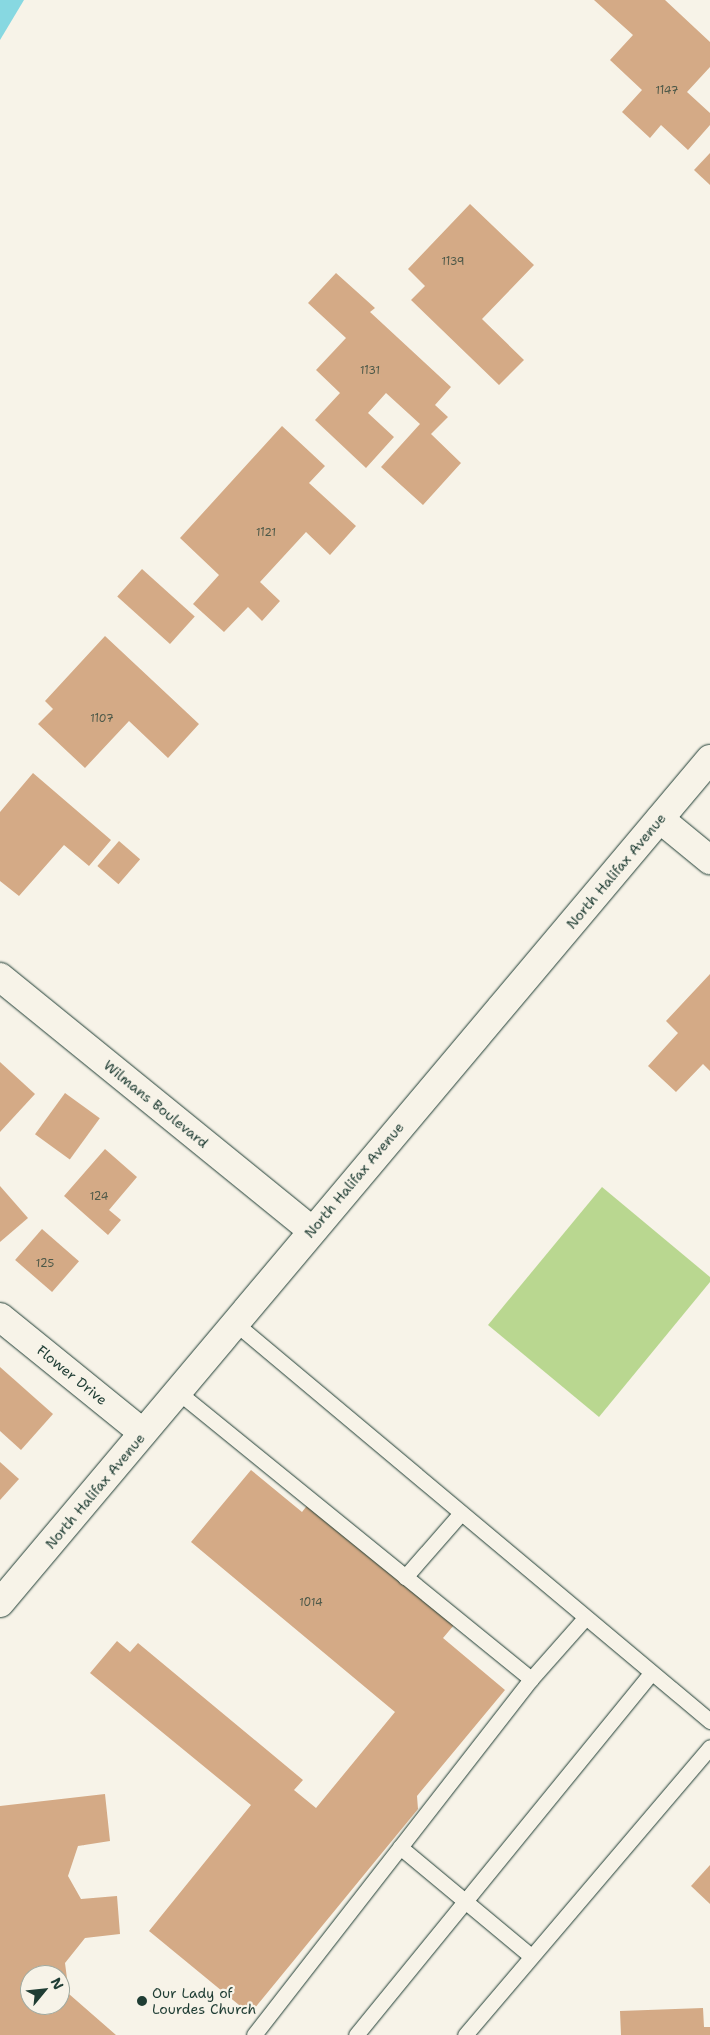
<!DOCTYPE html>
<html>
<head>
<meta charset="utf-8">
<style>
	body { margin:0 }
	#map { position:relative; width:710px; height:2035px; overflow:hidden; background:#f7f3e8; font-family:"Shantell Sans",sans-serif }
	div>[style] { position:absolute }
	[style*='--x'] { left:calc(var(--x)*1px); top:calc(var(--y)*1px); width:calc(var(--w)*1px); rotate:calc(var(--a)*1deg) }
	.green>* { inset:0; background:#b9d790 }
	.water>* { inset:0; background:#87d8e1 }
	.building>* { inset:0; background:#d4aa86; transform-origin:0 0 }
	.roads { filter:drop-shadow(0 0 1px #1f3d34) drop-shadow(0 0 1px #1f3d34) }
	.service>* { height:15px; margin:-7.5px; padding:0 7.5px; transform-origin:7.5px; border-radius:7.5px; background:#f7f3e8 }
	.minor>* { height:28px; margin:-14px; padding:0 14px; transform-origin:14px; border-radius:14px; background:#f7f3e8 }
	.tertiary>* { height:28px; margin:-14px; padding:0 14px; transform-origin:14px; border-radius:14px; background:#f7f3e8 }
	.dots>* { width:14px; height:14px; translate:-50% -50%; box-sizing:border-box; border:2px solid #f7f3e8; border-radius:50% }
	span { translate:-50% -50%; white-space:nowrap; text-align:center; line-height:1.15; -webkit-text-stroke:4.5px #f7f3e8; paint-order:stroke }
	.number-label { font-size:11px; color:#4c5848 }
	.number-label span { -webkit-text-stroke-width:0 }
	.street-label { font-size:14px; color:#1f3d34 }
	.poi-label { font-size:14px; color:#1f3d34 }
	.left { translate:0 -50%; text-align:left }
	.north { position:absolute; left:20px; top:1965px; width:50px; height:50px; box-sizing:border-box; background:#f7f3e8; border:1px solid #a1aaa0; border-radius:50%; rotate:62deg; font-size:14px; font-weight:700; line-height:20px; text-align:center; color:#1f3d34 }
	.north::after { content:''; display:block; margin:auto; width:18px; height:22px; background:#1f3d34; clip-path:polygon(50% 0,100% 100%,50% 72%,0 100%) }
</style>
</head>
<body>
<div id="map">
	<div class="green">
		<div style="clip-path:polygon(602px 1187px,710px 1277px,710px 1282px,599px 1417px,488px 1325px)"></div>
	</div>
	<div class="water">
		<div style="clip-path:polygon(0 0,24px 0,0 40px)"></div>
	</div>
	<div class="building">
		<div style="clip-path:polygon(594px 0,665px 0,710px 42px,710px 67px,687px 92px,710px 113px,710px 125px,688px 150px,661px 125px,650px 138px,622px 112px,642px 90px,610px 60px,633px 35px)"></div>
		<div style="clip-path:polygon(710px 153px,710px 185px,694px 170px)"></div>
		<div style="clip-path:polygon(470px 204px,534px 265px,482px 319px,524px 360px,499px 385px,411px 300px,425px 286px,408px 269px)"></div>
		<div style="clip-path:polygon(336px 273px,375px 308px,370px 312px,451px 387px,435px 405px,448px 417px,431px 434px,461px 463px,423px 505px,381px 467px,420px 424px,386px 393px,368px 413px,394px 437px,366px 468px,315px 420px,340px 393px,316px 370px,346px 338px,308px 303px)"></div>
		<div style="clip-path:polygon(282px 426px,325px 466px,309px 483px,356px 526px,330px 555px,306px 532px,260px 582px,280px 601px,262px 621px,248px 607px,224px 632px,193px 604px,219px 575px,180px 538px)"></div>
		<div style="left:142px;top:569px;width:71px;height:37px;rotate:42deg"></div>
		<div style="clip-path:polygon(105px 636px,199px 724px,168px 758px,129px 721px,85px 768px,38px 724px,53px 709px,45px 701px)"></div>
		<div style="clip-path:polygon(33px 773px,111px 840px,89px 866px,64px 845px,19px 896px,0 881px,0 812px)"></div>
		<div style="left:119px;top:841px;width:28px;height:33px;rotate:41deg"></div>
		<div style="clip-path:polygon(710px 974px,710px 1071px,703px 1064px,676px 1092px,648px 1066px,678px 1033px,666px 1021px)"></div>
		<div style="clip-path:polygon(0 1062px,35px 1094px,0 1132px)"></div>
		<div style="left:65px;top:1093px;width:43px;height:51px;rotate:36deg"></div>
		<div style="clip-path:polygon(105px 1149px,137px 1177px,109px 1210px,121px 1220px,108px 1235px,64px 1196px)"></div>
		<div style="clip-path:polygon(0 1186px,28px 1218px,0 1242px)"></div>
		<div style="left:42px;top:1229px;width:49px;height:41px;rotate:41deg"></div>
		<div style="clip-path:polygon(0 1367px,53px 1414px,21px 1450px,0 1431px)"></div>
		<div style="clip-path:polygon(0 1462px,19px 1479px,0 1500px)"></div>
		<div style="clip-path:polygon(251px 1470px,302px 1512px,309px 1503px,454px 1625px,443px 1638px,505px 1690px,417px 1796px,418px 1809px,250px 2014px,149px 1931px,251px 1805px,90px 1673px,117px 1641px,130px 1652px,138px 1643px,303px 1780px,294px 1790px,316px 1808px,395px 1712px,191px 1542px)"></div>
		<div style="clip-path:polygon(evenodd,105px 1794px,110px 1841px,78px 1846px,68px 1876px,81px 1899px,117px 1896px,120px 1934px,85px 1938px,65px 1963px,69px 1994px,116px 2035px,0 2035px,0 1806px,105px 1794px,30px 1975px,60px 1975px,60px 2005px,30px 2005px,30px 1975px)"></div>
		<div style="clip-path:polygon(710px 1865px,710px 1904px,691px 1886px)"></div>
		<div style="clip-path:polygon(703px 2008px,704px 2027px,710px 2027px,710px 2035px,621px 2035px,620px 2011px)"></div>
	</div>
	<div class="roads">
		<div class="service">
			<div style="--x:235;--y:1323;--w:620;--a:39.96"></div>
			<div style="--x:178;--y:1392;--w:455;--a:39.1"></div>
			<div style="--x:531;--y:1679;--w:451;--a:127.9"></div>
			<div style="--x:405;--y:1577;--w:85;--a:-48.8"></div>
			<div style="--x:531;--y:1679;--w:81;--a:-48.5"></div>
			<div style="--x:400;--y:1847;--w:170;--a:39.8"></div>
			<div style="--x:356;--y:2035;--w:467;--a:-50.8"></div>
			<div style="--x:465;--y:2035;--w:378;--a:-49.6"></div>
		</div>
		<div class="minor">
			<div style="--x:660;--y:819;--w:65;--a:39.4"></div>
			<div style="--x:0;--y:977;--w:402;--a:39.1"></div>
			<div style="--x:0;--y:1317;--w:184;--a:39"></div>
		</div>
		<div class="tertiary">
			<div style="--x:0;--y:1603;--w:1103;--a:-49.93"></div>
		</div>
	</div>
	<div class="dots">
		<div style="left:142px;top:2001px;background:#1f3d34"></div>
	</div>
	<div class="number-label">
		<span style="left:667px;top:91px">1147</span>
		<span style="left:453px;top:262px">1139</span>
		<span style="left:370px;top:371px">1131</span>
		<span style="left:266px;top:533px">1121</span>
		<span style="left:102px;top:719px">1107</span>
		<span style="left:99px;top:1197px">124</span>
		<span style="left:45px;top:1264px">125</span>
		<span style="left:311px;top:1603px">1014</span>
	</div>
	<div class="street-label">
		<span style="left:616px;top:871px;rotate:-50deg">North Halifax Avenue</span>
		<span style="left:156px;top:1104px;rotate:39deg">Wilmans Boulevard</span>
		<span style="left:354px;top:1180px;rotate:-50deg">North Halifax Avenue</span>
		<span style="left:72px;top:1375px;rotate:39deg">Flower Drive</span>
		<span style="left:95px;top:1491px;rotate:-50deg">North Halifax Avenue</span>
	</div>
	<div class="poi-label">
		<span class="left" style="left:152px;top:2001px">Our Lady of<br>Lourdes Church</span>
	</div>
	<div class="north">N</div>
</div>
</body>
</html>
